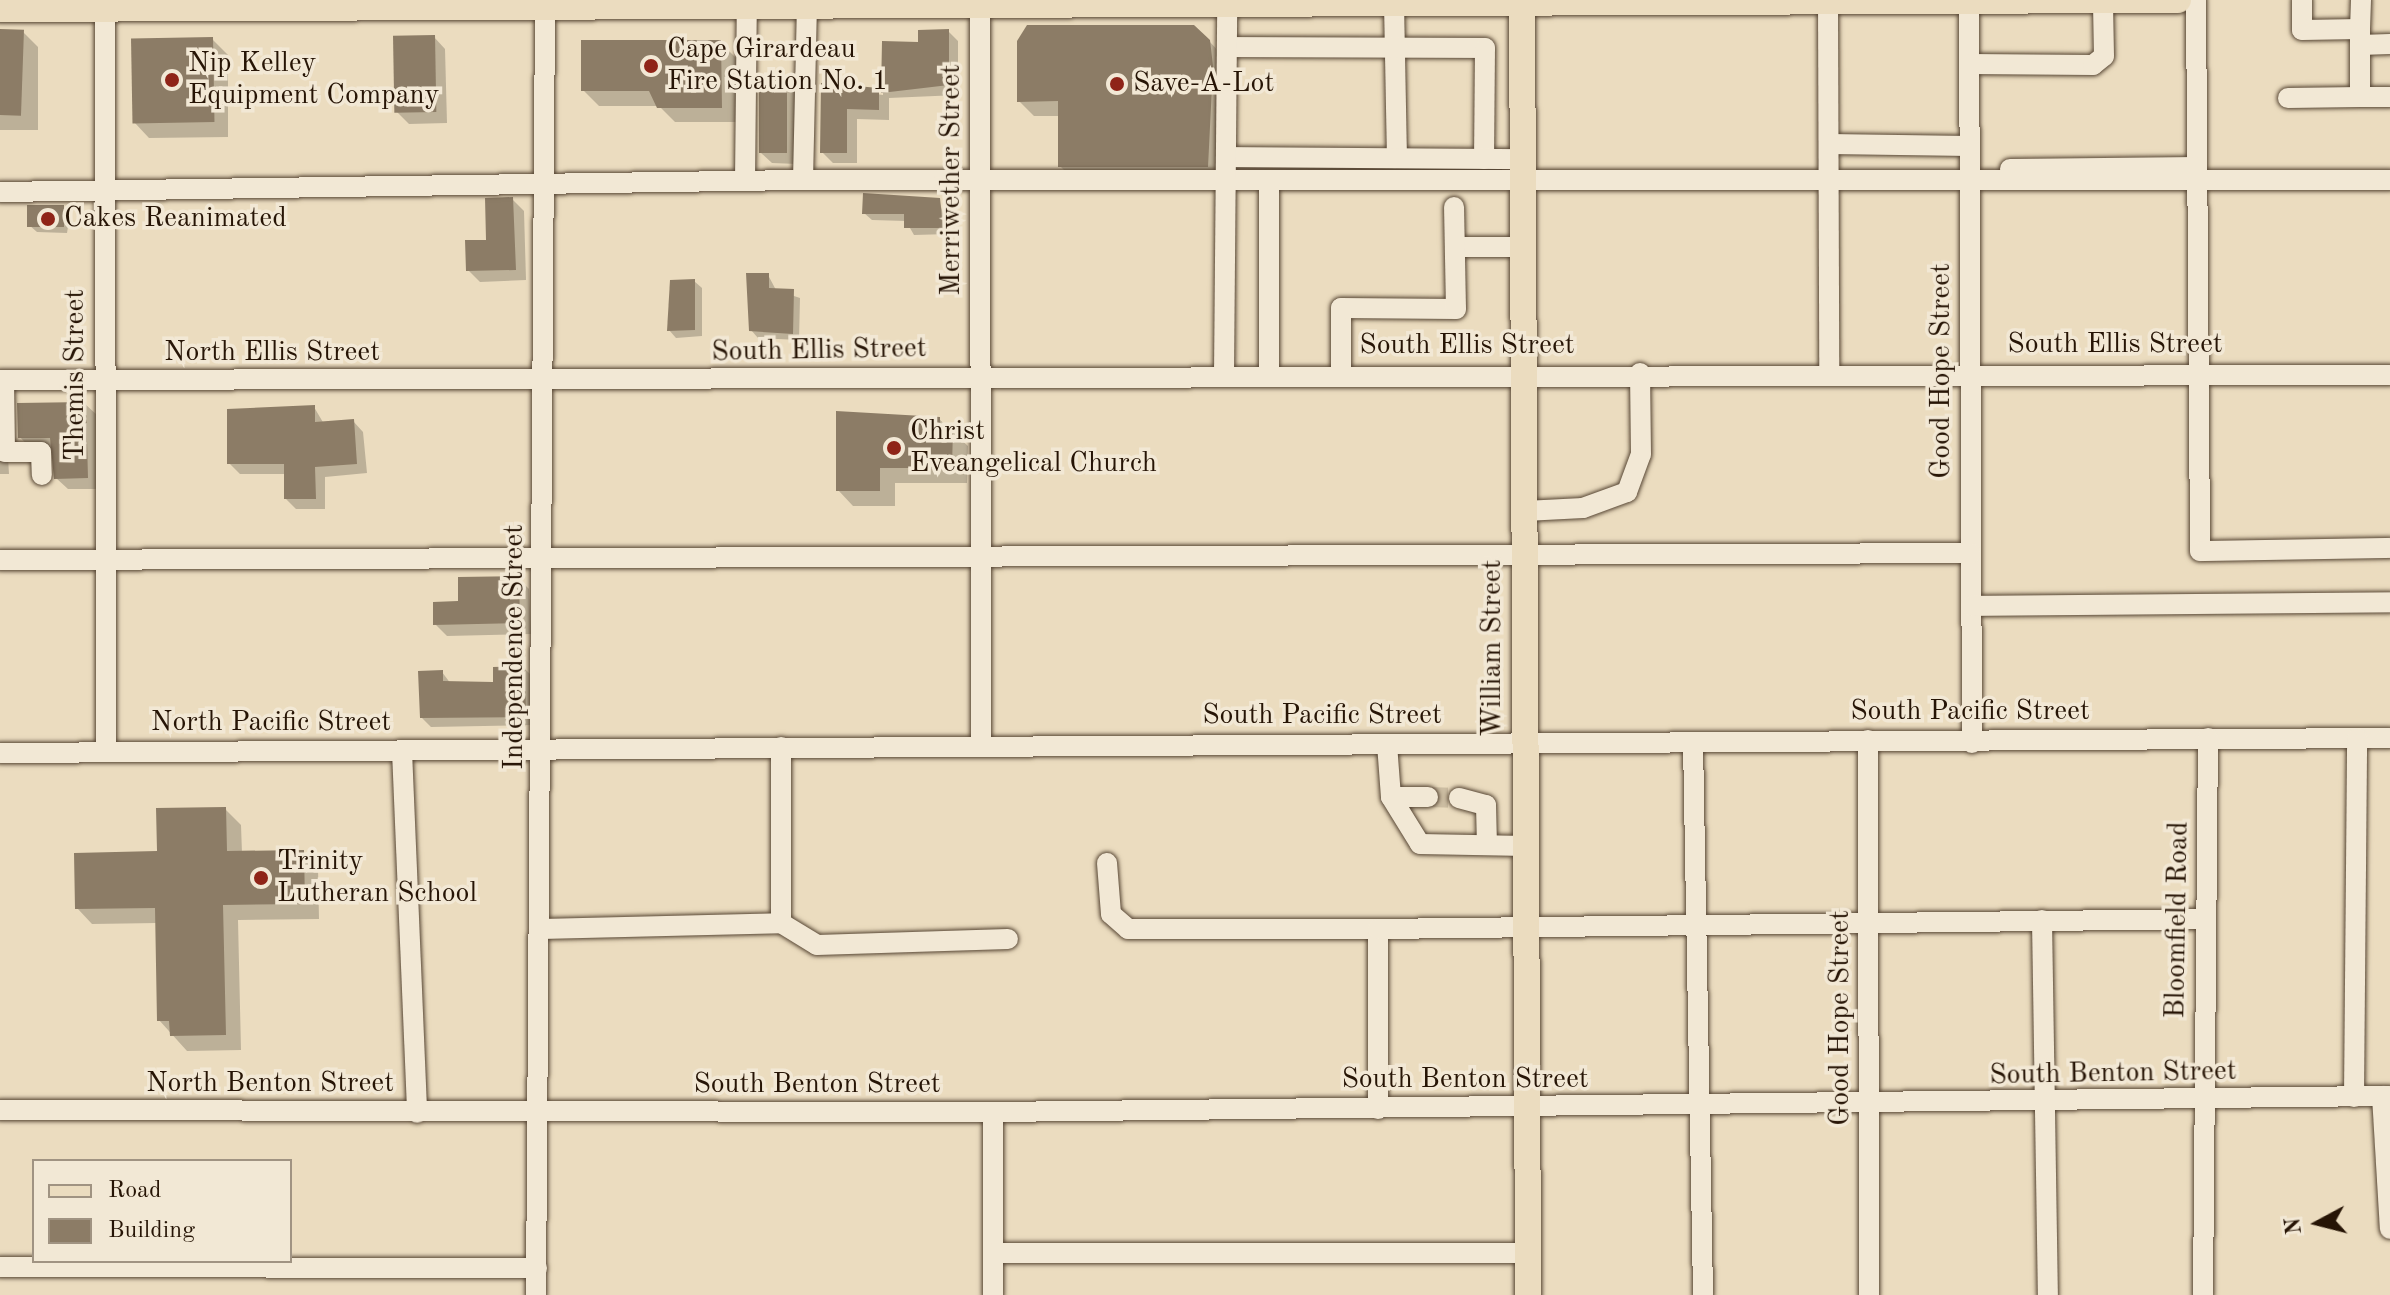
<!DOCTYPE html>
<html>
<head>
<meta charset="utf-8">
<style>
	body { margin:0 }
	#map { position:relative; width:2390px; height:1295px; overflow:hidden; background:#ebdcbf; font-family:"Old Standard TT",serif }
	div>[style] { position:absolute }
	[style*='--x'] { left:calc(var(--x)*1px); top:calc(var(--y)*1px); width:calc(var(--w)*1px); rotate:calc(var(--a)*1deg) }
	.shadow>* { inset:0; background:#0003 }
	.building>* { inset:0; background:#8c7c66; transform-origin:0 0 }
	.minor-tunnel>* { height:20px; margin-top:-10px; transform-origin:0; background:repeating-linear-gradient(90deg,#cdbea3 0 20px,transparent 0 30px) }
	.roads { filter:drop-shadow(0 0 2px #574634) drop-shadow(0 0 2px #574634) }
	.minor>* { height:20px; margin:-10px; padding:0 10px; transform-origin:10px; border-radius:10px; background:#f2e8d5 }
	.major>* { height:26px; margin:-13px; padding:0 13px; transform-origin:13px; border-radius:13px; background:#ebdcbf }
	.dots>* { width:22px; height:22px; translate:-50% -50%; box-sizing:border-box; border:4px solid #f2e8d5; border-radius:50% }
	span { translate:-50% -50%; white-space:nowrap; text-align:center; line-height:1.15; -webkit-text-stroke:7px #f2e8d5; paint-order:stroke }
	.poi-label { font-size:28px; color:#261405 }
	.left { translate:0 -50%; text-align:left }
	.street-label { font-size:28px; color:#261405 }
	.legend { position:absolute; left:32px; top:1159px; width:260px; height:104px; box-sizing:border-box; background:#f2e8d5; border:2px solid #a09382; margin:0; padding:10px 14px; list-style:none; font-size:24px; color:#261405 }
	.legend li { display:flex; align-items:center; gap:16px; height:40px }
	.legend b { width:40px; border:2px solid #a09382 }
	.north { position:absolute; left:2278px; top:1183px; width:80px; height:80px; -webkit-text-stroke:6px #f2e8d5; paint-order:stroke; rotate:263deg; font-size:22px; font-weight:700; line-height:32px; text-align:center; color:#261405 }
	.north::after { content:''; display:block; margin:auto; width:28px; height:36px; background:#261405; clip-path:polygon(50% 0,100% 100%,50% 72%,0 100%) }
</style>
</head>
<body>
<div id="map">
	<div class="shadow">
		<div style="clip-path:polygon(0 31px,23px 32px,38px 47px,38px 130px,0 130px)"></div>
		<div style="clip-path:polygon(948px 31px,958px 41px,958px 95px,889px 98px,889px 120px,857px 119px,857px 163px,833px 163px,822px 152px,823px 86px,883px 95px,884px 43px,920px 44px)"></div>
		<div style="clip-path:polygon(434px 37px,445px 49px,447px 123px,409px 124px,397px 112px)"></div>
		<div style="clip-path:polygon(212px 39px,228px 55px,228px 137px,149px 138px,134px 122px)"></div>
		<div style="clip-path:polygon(1209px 41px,1225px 58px,1223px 182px,1076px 182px,1060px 166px,1060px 116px,1034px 116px,1019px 101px)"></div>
		<div style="clip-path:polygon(720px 42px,736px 58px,736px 122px,675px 122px,659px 106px,599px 106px,583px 90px)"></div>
		<div style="clip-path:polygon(787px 79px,798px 91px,797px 164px,772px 163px,760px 152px)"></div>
		<div style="clip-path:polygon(512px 199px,524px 211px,526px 280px,480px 282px,468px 270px)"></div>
		<div style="clip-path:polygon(939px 200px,949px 234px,914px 235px,906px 221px,872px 220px,864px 213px)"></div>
		<div style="clip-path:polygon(63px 207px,70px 214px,67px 233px,37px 232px,29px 225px)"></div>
		<div style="clip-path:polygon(768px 275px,776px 290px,800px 298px,799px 340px,758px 338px,751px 330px)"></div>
		<div style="clip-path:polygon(694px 281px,702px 288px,702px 336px,676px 338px,669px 330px)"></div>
		<div style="clip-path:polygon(85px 404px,97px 415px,99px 489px,68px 489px,56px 478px,53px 448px,31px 449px,20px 437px)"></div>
		<div style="clip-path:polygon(314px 407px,324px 424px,353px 421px,363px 432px,367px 473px,325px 477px,325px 509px,296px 509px,286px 499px,286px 474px,240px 474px,229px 463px)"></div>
		<div style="clip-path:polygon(0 417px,6px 423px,9px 474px,0 474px)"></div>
		<div style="clip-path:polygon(939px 419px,968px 446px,967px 483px,895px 483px,895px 506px,853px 506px,838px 490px)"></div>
		<div style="clip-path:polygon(518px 578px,529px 589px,531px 634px,447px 636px,435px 624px,460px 603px)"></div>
		<div style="clip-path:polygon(524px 668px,533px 677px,534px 725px,431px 727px,422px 718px,442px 672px,451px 684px,495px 684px)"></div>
		<div style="clip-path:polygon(225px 809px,241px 825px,242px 853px,303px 852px,318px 868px,319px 919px,238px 920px,241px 1050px,187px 1051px,159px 1020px,157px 923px,92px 924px,77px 908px)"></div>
	</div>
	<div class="building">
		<div style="clip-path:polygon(1027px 25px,1194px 25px,1210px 40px,1213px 66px,1208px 167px,1058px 167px,1058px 101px,1017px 102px,1017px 41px)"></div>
		<div style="left:0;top:29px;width:24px;height:86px;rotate:2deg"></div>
		<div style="clip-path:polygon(949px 29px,949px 85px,881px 93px,882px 41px,918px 42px,918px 30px)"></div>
		<div style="left:435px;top:35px;width:77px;height:42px;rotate:89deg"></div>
		<div style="left:213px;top:37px;width:85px;height:82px;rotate:89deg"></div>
		<div style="clip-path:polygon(581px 40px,721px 40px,722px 108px,657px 108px,649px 91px,581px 91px)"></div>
		<div style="left:759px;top:77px;width:28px;height:76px"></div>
		<div style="clip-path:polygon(821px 83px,879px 88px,879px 110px,847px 109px,847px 153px,820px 153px)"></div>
		<div style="clip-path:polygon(863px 193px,940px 198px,943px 228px,904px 228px,904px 214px,862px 214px)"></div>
		<div style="clip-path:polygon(513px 197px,516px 270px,466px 271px,465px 240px,486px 240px,485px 198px)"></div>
		<div style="left:64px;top:205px;width:22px;height:37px;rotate:90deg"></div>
		<div style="clip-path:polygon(746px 273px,769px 273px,769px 288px,794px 289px,793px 334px,749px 331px)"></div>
		<div style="clip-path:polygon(695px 279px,695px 330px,667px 331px,670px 280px)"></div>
		<div style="clip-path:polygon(86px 402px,88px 478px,54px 479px,50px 438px,18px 438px,17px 403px)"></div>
		<div style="clip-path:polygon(315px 405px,315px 422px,354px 419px,357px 464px,315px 467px,316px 499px,284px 499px,284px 464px,227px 464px,227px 409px)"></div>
		<div style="clip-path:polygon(836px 411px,940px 417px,940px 428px,953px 428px,952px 468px,880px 468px,880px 491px,836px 491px)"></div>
		<div style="clip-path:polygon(519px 576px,520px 623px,433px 625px,433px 602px,458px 601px,458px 577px)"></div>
		<div style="clip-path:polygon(525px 666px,526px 717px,420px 718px,418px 671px,443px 670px,443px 681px,493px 682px,493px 667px)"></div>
		<div style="clip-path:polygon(226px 807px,227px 851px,304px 850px,305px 904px,223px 905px,226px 1035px,170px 1036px,169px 1021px,157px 1021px,155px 908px,75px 909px,74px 853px,157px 851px,156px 808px)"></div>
	</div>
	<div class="minor-tunnel">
		<div style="--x:1428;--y:797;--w:31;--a:2"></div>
	</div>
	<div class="roads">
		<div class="minor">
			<div style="--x:105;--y:0;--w:750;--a:89.92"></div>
			<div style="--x:980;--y:0;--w:744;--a:89.92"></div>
			<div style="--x:1969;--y:0;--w:743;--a:89.77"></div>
			<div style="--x:2196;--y:0;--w:551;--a:89.58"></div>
			<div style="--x:2200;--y:551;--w:190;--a:-0.9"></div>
			<div style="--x:2302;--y:0;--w:30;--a:90"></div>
			<div style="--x:2302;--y:30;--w:58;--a:-1"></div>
			<div style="--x:2360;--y:29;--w:29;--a:-88"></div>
			<div style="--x:1394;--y:3;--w:155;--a:88.9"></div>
			<div style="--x:1828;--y:4;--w:369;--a:89.8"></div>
			<div style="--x:2360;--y:45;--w:30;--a:-2"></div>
			<div style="--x:1227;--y:47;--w:258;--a:0.2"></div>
			<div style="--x:1485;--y:48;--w:111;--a:90.5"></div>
			<div style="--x:1969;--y:64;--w:124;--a:0.5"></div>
			<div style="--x:2093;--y:65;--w:14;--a:-39"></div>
			<div style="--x:2104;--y:56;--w:54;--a:-91.1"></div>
			<div style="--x:2360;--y:97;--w:30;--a:0"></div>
			<div style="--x:2288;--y:98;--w:72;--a:-0.8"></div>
			<div style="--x:2360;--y:97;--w:68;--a:-90"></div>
			<div style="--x:1829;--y:144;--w:140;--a:0.8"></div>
			<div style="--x:1228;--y:157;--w:295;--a:0.4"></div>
			<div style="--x:2010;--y:169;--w:187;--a:-0.6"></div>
			<div style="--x:803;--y:180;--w:175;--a:-88.7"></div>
			<div style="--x:745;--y:181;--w:177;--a:-89.4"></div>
			<div style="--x:0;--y:192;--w:795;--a:-0.86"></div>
			<div style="--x:795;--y:180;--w:1595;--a:0"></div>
			<div style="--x:1455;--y:247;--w:68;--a:0"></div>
			<div style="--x:1341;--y:374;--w:66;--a:-90"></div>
			<div style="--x:1341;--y:308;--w:115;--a:0.5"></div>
			<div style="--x:1456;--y:309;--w:102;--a:-91.1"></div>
			<div style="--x:1224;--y:375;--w:372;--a:-89.5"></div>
			<div style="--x:1269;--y:375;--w:191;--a:-90"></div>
			<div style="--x:0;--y:380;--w:2390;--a:-0.12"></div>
			<div style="--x:4;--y:380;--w:72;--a:89.2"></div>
			<div style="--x:5;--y:452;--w:36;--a:0"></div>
			<div style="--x:41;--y:452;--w:23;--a:88"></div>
			<div style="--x:1525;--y:511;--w:58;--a:-3"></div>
			<div style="--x:1583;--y:508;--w:47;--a:-20"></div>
			<div style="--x:1627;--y:492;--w:40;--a:-69.8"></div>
			<div style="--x:1641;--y:454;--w:81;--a:-90.7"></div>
			<div style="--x:0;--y:560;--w:1971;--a:-0.2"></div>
			<div style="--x:1971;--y:606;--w:419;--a:-0.5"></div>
			<div style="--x:1868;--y:740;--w:555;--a:89.9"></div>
			<div style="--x:1693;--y:742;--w:553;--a:88.96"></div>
			<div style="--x:1387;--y:744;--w:53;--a:85.7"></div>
			<div style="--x:1391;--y:797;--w:55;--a:58.3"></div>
			<div style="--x:1420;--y:844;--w:106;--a:1.1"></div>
			<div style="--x:402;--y:751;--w:362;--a:87.6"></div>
			<div style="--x:0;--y:753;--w:2390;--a:-0.36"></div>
			<div style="--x:1391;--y:797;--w:37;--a:0"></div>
			<div style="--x:1459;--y:798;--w:28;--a:15"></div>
			<div style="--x:1486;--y:805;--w:40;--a:88.6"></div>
			<div style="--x:1107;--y:863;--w:51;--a:85.5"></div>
			<div style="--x:1111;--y:914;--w:23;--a:41"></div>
			<div style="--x:1128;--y:929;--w:250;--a:0"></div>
			<div style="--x:2042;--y:920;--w:375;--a:89.1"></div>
			<div style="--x:781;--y:923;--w:42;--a:31.4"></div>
			<div style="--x:817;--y:945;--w:191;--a:-1.8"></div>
			<div style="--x:541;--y:929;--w:240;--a:-1.4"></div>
			<div style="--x:781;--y:923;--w:176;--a:-90"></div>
			<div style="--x:2382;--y:1096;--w:133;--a:86.6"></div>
			<div style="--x:2354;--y:1097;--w:359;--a:-89.5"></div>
			<div style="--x:1378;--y:1109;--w:180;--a:-90"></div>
			<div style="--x:1378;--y:929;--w:828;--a:-0.69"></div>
			<div style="--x:0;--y:1110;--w:993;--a:0.12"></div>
			<div style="--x:993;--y:1112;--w:1397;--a:-0.66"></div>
			<div style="--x:993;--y:1112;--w:183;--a:90"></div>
			<div style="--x:993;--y:1253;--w:535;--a:0"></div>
			<div style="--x:0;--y:1267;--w:537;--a:0.11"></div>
			<div style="--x:536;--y:1295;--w:1295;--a:-89.6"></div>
			<div style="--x:2203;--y:1295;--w:557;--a:-89.49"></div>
		</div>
		<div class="major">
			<div style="--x:1522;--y:0;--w:1295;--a:89.73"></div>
			<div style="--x:0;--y:9;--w:2178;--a:-0.24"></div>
		</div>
	</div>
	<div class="dots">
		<div style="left:651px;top:66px;background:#8f2418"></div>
		<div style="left:172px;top:80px;background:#8f2418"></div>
		<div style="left:1117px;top:84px;background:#8f2418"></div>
		<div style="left:48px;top:219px;background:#8f2418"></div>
		<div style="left:894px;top:448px;background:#8f2418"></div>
		<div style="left:261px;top:878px;background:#8f2418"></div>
	</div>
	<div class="poi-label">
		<span class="left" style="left:667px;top:66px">Cape Girardeau<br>Fire Station No. 1</span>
		<span class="left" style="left:188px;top:80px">Nip Kelley<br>Equipment Company</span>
		<span class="left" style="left:1133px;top:84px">Save-A-Lot</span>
		<span class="left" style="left:64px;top:219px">Cakes Reanimated</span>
		<span class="left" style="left:910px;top:448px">Christ<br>Eveangelical Church</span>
		<span class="left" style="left:277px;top:878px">Trinity<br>Lutheran School</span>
	</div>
	<div class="street-label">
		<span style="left:952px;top:180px;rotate:-90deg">Merriwether Street</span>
		<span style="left:2115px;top:345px">South Ellis Street</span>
		<span style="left:1467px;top:346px">South Ellis Street</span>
		<span style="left:819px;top:351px;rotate:-1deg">South Ellis Street</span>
		<span style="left:272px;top:353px">North Ellis Street</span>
		<span style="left:1942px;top:371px;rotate:-90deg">Good Hope Street</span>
		<span style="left:76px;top:375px;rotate:-90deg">Themis Street</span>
		<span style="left:515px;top:647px;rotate:-90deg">Independence Street</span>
		<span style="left:1493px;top:648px;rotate:-90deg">William Street</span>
		<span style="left:1970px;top:712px">South Pacific Street</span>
		<span style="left:1322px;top:716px">South Pacific Street</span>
		<span style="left:271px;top:723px">North Pacific Street</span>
		<span style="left:2178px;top:920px;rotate:-89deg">Bloomfield Road</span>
		<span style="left:1841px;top:1018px;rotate:-90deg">Good Hope Street</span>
		<span style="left:2113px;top:1074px;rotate:-1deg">South Benton Street</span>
		<span style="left:1465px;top:1080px">South Benton Street</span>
		<span style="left:270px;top:1084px">North Benton Street</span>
		<span style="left:817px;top:1085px">South Benton Street</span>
	</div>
	<ul class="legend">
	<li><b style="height:10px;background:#ebdcbf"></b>Road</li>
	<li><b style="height:22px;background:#8c7c66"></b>Building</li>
	</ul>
	<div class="north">N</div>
</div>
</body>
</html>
